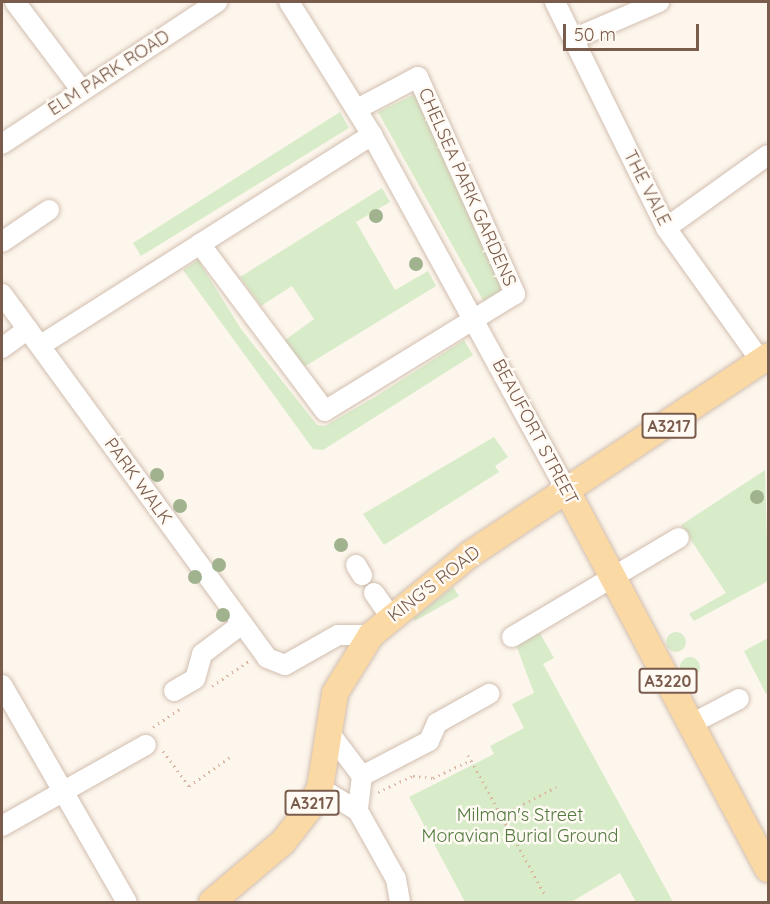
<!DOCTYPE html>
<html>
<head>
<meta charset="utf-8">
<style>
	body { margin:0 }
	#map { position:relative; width:770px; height:904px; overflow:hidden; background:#fdf6ec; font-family:Quicksand,sans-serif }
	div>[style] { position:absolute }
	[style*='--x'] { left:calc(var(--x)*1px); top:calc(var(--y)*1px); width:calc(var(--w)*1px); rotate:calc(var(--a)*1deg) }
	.green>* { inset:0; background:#d8ecc9 }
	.round { border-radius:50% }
	.path>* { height:3px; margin-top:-1.5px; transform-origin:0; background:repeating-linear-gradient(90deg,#d9b8a5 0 1.5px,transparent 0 6px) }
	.roads { filter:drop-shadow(0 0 2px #d1beb0) drop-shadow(0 0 2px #d1beb0) }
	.minor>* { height:20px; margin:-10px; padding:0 10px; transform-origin:10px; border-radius:10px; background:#fff }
	.major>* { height:26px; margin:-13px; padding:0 13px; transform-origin:13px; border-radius:13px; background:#fbd9a5 }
	.trees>* { width:14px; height:14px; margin:-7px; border-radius:50%; background:#a0b28e }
	span { translate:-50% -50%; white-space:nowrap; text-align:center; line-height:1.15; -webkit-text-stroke:5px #fffaf3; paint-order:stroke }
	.shield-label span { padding:2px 4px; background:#fffaf3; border:2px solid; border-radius:4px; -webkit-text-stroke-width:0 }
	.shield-label { font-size:16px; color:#7a5c4d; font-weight:700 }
	.street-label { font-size:18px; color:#7a5c4d }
	.park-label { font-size:18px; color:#537a41 }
	.frame { position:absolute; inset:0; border:3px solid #7a5c4d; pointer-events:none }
	.scale { position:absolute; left:563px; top:24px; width:136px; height:27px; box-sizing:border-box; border:3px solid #7a5c4d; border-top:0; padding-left:8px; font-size:18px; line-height:21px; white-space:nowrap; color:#7a5c4d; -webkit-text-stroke:4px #fffaf3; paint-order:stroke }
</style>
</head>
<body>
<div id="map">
	<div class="green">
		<div style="clip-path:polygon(415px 94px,506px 289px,484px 302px,378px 112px)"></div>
		<div style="clip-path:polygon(340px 112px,349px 128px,141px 256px,133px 243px)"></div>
		<div style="clip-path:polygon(382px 188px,390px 202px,356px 222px,395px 290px,428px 271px,436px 286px,304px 367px,285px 340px,314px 319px,292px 286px,261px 306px,240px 277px)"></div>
		<div style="clip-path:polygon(198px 260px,241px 329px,317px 425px,325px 426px,375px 397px,464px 340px,473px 355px,323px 450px,313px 449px,183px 270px)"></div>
		<div style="clip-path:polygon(494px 437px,508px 457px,495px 466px,499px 472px,384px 545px,363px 514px)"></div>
		<div style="clip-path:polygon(765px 470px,768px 581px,694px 621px,689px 614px,726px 593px,681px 525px)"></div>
		<div style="clip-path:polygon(453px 587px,459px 596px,415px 621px,413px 618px)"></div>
		<div style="clip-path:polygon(537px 628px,554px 658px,543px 664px,673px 902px,636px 902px,620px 873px,573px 901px,465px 902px,409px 797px,494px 754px,490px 746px,524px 728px,512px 704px,534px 693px,516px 645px)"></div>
		<div class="round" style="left:666px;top:632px;width:20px;height:20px"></div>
		<div style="clip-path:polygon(768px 638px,768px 693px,766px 694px,744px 651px)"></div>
		<div class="round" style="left:680px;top:657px;width:20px;height:20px"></div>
	</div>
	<div class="path">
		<div style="--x:212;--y:686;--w:45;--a:-34"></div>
		<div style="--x:153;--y:727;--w:32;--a:-34"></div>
		<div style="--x:163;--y:751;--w:44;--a:53.4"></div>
		<div style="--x:189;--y:786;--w:54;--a:-35.2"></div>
		<div style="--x:468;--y:755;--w:160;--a:61.2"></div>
		<div style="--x:378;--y:792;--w:38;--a:-25"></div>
		<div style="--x:413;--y:776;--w:20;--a:6"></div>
		<div style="--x:433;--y:778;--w:42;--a:-25.3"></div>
		<div style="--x:502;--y:815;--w:61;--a:-27.4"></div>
	</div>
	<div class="roads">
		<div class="minor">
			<div style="--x:15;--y:2;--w:111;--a:53"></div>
			<div style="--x:289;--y:2;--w:157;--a:58"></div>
			<div style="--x:372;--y:135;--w:408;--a:61.3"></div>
			<div style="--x:555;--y:2;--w:252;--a:63.8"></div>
			<div style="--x:666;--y:228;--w:163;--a:54.5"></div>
			<div style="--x:573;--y:39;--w:94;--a:-23.3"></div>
			<div style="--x:357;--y:109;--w:69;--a:-27.7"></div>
			<div style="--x:418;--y:77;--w:238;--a:65.9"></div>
			<div style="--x:515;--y:294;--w:223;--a:148.4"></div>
			<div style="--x:325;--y:411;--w:209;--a:-126.8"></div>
			<div style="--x:200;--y:244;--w:204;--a:-32.4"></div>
			<div style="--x:2;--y:144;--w:258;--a:-33.4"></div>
			<div style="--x:666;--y:228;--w:125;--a:-35.6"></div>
			<div style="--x:2;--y:242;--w:57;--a:-34.2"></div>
			<div style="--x:2;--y:294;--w:450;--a:53.9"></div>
			<div style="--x:267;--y:658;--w:19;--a:21"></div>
			<div style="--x:285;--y:665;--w:61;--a:-29.5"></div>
			<div style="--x:338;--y:635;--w:33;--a:0"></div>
			<div style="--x:41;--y:345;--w:188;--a:-32.4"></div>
			<div style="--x:2;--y:348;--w:32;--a:-36"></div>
			<div style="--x:356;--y:565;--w:12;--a:59"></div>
			<div style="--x:374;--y:593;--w:29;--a:55"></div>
			<div style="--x:512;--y:637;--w:194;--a:-30.7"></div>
			<div style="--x:2;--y:685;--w:250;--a:60.1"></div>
			<div style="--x:174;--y:691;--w:24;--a:-30"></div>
			<div style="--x:195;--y:679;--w:26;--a:-74"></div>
			<div style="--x:202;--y:654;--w:50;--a:-36.9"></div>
			<div style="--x:691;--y:724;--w:54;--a:-27.5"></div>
			<div style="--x:328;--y:731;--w:56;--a:52.9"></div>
			<div style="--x:362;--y:776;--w:35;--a:97"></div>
			<div style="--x:362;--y:776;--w:76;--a:-27.6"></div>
			<div style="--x:429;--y:741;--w:20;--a:-66"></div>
			<div style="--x:437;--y:723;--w:60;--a:-29.1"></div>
			<div style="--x:320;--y:788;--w:44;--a:31.2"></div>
			<div style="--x:358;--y:811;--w:78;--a:60.8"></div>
			<div style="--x:396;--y:879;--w:23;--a:80"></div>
			<div style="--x:2;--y:826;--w:165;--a:-29.4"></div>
		</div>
		<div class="major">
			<div style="--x:568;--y:493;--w:426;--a:62"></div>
			<div style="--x:212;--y:902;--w:93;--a:-40.2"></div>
			<div style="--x:283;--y:842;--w:41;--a:-52"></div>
			<div style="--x:308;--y:810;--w:25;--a:-61"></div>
			<div style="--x:320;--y:788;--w:96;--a:-81"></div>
			<div style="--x:335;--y:693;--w:68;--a:-58.2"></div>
			<div style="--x:371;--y:635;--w:127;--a:-39.2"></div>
			<div style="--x:469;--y:555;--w:359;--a:-33.6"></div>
		</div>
	</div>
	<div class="trees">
		<div style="left:376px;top:216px"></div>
		<div style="left:416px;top:264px"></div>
		<div style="left:157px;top:475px"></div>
		<div style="left:757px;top:497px"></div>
		<div style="left:180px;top:506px"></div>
		<div style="left:341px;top:545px"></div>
		<div style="left:219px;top:565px"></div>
		<div style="left:195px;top:577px"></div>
		<div style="left:223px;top:615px"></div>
	</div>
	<div class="shield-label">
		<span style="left:669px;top:426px">A3217</span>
		<span style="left:668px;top:681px">A3220</span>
		<span style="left:312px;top:803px">A3217</span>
	</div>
	<div class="street-label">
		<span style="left:109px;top:73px;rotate:-33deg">ELM PARK ROAD</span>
		<span style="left:467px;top:187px;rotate:66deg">CHELSEA PARK GARDENS</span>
		<span style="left:647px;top:188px;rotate:63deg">THE VALE</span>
		<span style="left:535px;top:432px;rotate:62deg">BEAUFORT STREET</span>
		<span style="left:138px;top:481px;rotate:54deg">PARK WALK</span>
		<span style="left:434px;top:584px;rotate:-38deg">KING'S ROAD</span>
	</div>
	<div class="park-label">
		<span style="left:520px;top:826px">Milman's Street<br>Moravian Burial Ground</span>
	</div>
	<div class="frame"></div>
	<div class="scale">50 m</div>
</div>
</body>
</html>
